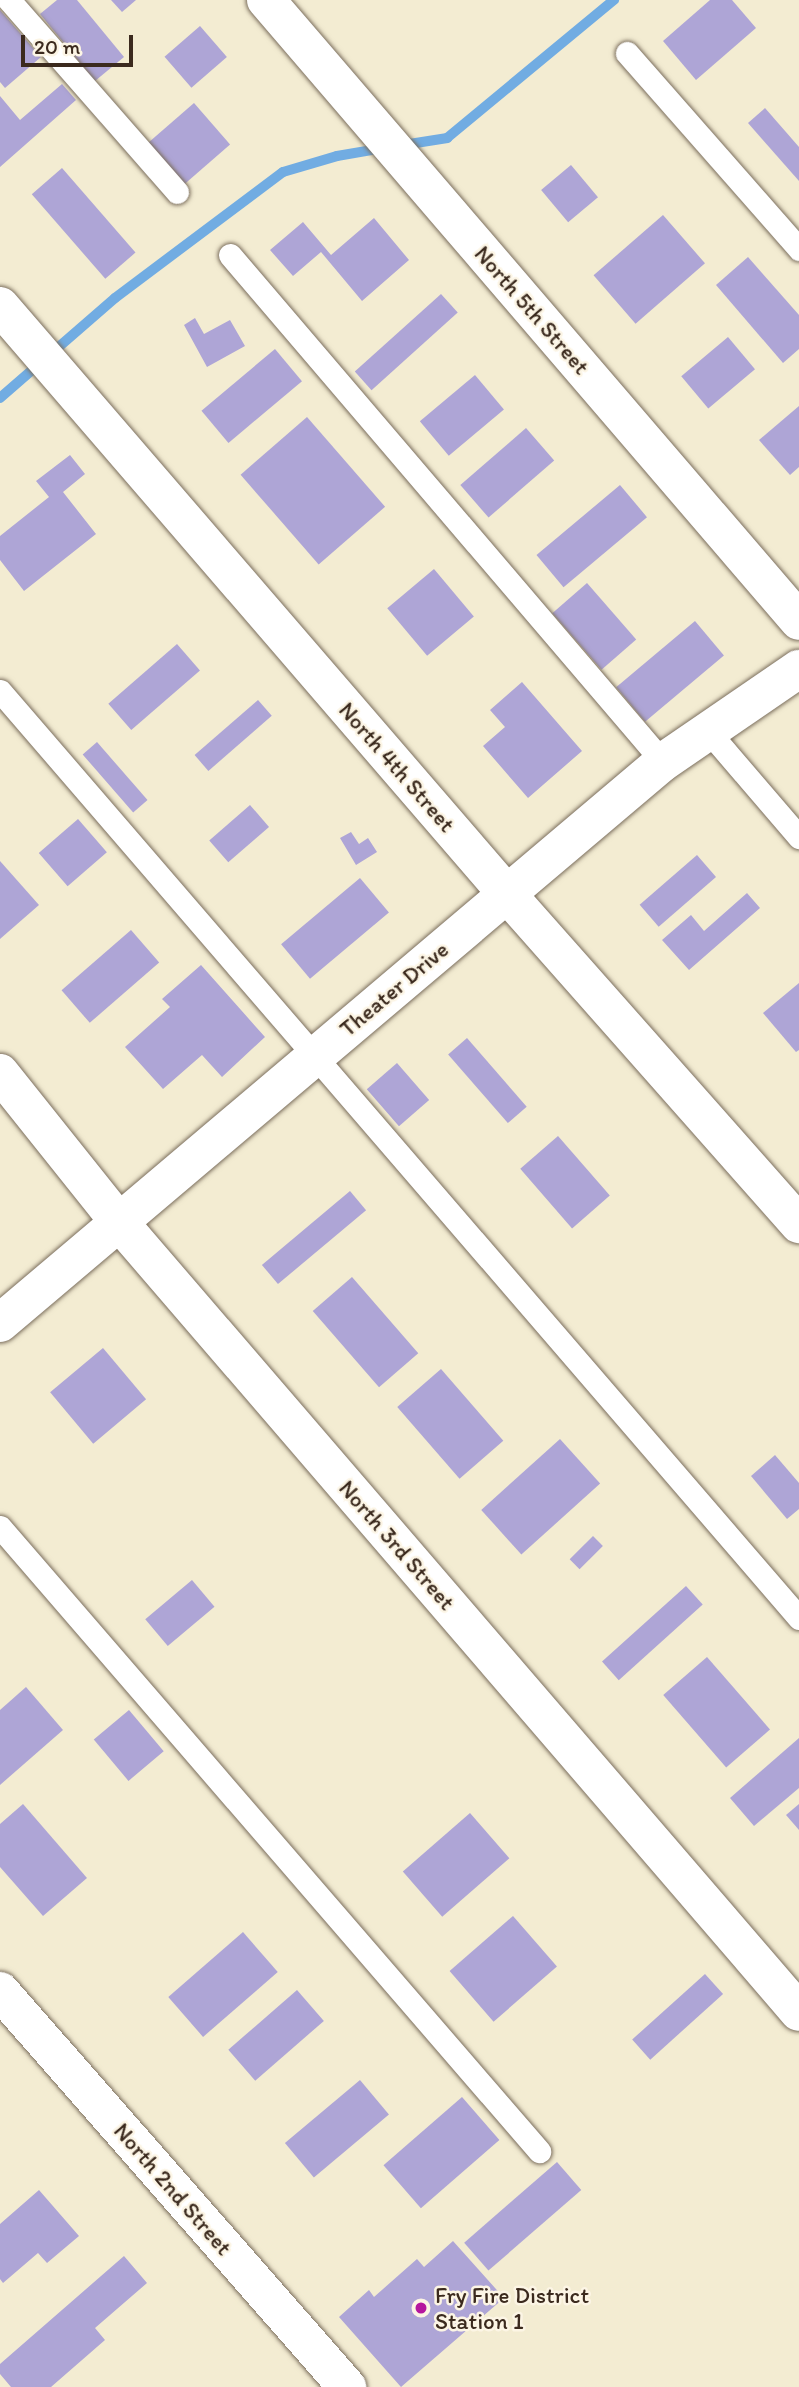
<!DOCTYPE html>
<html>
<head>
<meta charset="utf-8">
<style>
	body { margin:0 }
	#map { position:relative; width:799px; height:2387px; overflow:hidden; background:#f3ecd2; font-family:Itim,sans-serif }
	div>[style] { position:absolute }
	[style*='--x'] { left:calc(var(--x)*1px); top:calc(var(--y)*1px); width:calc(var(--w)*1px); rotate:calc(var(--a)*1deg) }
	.stream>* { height:10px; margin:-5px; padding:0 5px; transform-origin:5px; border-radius:5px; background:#71ace2 }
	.building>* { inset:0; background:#aea5d6; transform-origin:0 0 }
	.roads { filter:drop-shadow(0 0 2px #7b6e5d) drop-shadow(0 0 2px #7b6e5d) }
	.service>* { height:23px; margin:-11.5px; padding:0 11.5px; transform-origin:11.5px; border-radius:11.5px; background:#fff }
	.minor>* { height:38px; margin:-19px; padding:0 19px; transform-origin:19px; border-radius:19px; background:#fff }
	.dots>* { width:19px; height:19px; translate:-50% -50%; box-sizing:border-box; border:4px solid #fcf5e5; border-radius:50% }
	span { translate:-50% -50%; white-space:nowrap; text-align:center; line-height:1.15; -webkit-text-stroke:5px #fcf5e5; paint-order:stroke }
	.street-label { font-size:23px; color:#3b2a1e }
	.poi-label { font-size:23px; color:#3b2a1e }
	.left { translate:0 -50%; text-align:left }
	.scale { position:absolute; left:21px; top:35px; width:112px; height:32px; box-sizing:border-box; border:4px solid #3b2a1e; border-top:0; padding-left:9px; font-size:21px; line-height:24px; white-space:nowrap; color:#3b2a1e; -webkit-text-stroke:5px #fcf5e5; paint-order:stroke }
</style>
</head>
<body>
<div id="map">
	<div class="stream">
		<div style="--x:403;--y:145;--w:45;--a:-9"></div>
		<div style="--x:447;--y:138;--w:217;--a:-39.6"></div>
		<div style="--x:0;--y:398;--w:152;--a:-41"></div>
		<div style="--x:115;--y:298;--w:210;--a:-36.9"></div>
		<div style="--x:283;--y:172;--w:56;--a:-16.5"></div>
		<div style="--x:337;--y:156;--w:48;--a:-9.7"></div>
	</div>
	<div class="building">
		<div style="clip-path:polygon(57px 0,77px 0,124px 57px,95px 81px,40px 14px)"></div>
		<div style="clip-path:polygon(111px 0,136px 0,122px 12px)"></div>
		<div style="clip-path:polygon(710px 0,732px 0,756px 28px,696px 80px,663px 41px)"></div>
		<div style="clip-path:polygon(0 10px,41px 57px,5px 88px,0 82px)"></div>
		<div style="left:200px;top:26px;width:41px;height:47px;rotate:49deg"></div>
		<div style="clip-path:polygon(62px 84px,76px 100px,0 167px,0 96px,20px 120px)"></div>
		<div style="left:194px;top:103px;width:55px;height:61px;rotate:49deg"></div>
		<div style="clip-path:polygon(765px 108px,799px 147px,799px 181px,748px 123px)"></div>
		<div style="left:571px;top:165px;width:42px;height:39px;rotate:50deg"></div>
		<div style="left:62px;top:168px;width:112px;height:40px;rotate:49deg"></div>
		<div style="left:663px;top:215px;width:64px;height:92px;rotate:49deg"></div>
		<div style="clip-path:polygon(374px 218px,409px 260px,362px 301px,321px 252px,293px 276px,270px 250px,303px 222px,331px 255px)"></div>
		<div style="clip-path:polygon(748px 257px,799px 315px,799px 349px,783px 363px,716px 285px)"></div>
		<div style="left:441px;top:294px;width:25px;height:116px;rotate:48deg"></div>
		<div style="clip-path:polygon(195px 318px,204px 334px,230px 320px,245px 346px,207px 367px,184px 325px)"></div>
		<div style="left:728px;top:337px;width:42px;height:61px;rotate:50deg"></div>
		<div style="left:275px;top:349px;width:42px;height:96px;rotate:50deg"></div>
		<div style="left:475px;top:375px;width:45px;height:72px;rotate:50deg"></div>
		<div style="clip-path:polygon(799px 406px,799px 467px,790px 475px,759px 440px)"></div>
		<div style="left:307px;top:417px;width:119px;height:88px;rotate:49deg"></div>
		<div style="left:526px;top:428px;width:43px;height:87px;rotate:49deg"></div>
		<div style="clip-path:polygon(70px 455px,85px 474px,63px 492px,96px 534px,24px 591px,0 560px,0 536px,49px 497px,36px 481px)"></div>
		<div style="left:620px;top:485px;width:42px;height:109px;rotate:50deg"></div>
		<div style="left:434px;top:569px;width:62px;height:61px;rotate:50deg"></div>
		<div style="left:587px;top:583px;width:75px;height:46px;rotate:49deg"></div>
		<div style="left:695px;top:621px;width:45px;height:103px;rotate:50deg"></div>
		<div style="left:177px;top:644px;width:35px;height:91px;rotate:49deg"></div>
		<div style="clip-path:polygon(522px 682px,582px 751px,528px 798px,483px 746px,505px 727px,490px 710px)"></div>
		<div style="left:258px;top:700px;width:21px;height:84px;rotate:49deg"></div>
		<div style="left:97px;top:742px;width:77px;height:19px;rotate:49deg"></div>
		<div style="left:250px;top:805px;width:29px;height:54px;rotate:49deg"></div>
		<div style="left:78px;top:819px;width:44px;height:52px;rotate:49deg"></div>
		<div style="clip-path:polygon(351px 832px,359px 844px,368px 838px,377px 852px,356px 865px,340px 838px)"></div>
		<div style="left:697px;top:855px;width:29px;height:76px;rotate:49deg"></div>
		<div style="clip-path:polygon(0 861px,39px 905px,0 939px)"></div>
		<div style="left:360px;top:878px;width:45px;height:103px;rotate:50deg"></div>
		<div style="clip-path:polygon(747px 893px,760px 908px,689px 970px,662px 940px,691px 915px,704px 931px)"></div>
		<div style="left:131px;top:930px;width:43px;height:92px;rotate:49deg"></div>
		<div style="clip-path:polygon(201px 965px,265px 1037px,222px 1077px,202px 1055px,163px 1089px,125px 1047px,170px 1007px,162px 999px)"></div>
		<div style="clip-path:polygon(799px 983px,799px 1050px,796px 1052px,763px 1013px)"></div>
		<div style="left:467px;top:1038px;width:91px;height:25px;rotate:49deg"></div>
		<div style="left:397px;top:1063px;width:49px;height:40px;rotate:49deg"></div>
		<div style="left:558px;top:1136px;width:79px;height:50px;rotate:49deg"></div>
		<div style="left:350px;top:1191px;width:25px;height:115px;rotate:50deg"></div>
		<div style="left:352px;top:1277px;width:101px;height:52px;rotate:49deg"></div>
		<div style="left:103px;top:1348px;width:67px;height:69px;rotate:50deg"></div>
		<div style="left:441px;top:1369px;width:95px;height:58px;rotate:49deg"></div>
		<div style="left:560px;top:1439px;width:60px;height:106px;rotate:48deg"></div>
		<div style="clip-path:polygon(775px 1455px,799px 1483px,799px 1509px,787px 1519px,751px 1476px)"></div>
		<div style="left:593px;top:1536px;width:14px;height:33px;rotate:45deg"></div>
		<div style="left:192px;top:1580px;width:35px;height:61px;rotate:50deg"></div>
		<div style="left:686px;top:1586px;width:25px;height:113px;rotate:48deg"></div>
		<div style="left:707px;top:1657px;width:96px;height:58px;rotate:49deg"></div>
		<div style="clip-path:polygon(26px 1687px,63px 1730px,0 1785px,0 1710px)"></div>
		<div style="left:129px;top:1710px;width:54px;height:46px;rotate:50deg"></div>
		<div style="clip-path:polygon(799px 1738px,799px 1788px,754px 1826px,730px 1798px)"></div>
		<div style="clip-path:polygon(23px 1804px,87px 1878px,43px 1916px,0 1867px,0 1824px)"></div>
		<div style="clip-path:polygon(799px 1804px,799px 1830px,786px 1815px)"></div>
		<div style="left:470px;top:1813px;width:60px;height:89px;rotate:49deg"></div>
		<div style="left:513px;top:1916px;width:67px;height:84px;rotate:49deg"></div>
		<div style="left:243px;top:1932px;width:53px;height:99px;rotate:49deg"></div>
		<div style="left:705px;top:1974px;width:27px;height:98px;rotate:48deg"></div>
		<div style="left:297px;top:1990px;width:41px;height:91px;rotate:49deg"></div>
		<div style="left:360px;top:2080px;width:45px;height:98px;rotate:50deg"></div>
		<div style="left:462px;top:2097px;width:57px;height:104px;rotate:49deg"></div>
		<div style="left:557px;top:2162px;width:37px;height:123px;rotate:49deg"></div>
		<div style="clip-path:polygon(39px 2190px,79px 2236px,47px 2263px,38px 2253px,3px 2283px,0 2279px,0 2224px)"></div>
		<div style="clip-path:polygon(453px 2241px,504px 2298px,401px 2387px,339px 2317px,369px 2290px,374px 2297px,417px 2259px,424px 2267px)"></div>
		<div style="clip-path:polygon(124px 2256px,147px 2283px,95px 2328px,105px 2340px,51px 2387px,11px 2387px,0 2374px,0 2364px)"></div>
	</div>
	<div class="roads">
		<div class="service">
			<div style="--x:9;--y:0;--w:255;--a:48.8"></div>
			<div style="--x:627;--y:53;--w:261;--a:48.7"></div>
			<div style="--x:230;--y:255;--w:667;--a:49.5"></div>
			<div style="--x:0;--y:691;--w:1224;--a:49.24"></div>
			<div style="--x:708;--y:731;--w:140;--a:49.4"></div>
			<div style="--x:0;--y:1527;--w:825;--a:49.18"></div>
		</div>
		<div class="minor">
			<div style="--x:266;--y:0;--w:818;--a:49.36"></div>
			<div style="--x:0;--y:306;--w:776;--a:49.23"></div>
			<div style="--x:507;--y:894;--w:441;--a:48.5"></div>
			<div style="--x:0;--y:1073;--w:191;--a:51.4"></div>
			<div style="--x:119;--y:1222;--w:1042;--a:49.28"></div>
			<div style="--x:0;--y:1323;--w:868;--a:-40.24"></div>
			<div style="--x:663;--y:762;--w:165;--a:-34.4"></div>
			<div style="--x:0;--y:1991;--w:527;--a:48.77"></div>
		</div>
	</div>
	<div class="dots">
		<div style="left:421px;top:2308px;background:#b5179e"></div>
	</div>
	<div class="street-label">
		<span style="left:532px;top:310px;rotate:49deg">North 5th Street</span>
		<span style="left:397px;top:767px;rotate:49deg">North 4th Street</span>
		<span style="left:394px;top:989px;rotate:-40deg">Theater Drive</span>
		<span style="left:397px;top:1545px;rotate:49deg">North 3rd Street</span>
		<span style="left:173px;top:2189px;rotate:49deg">North 2nd Street</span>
	</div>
	<div class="poi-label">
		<span class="left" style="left:435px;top:2308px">Fry Fire District<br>Station 1</span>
	</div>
	<div class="scale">20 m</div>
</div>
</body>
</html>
